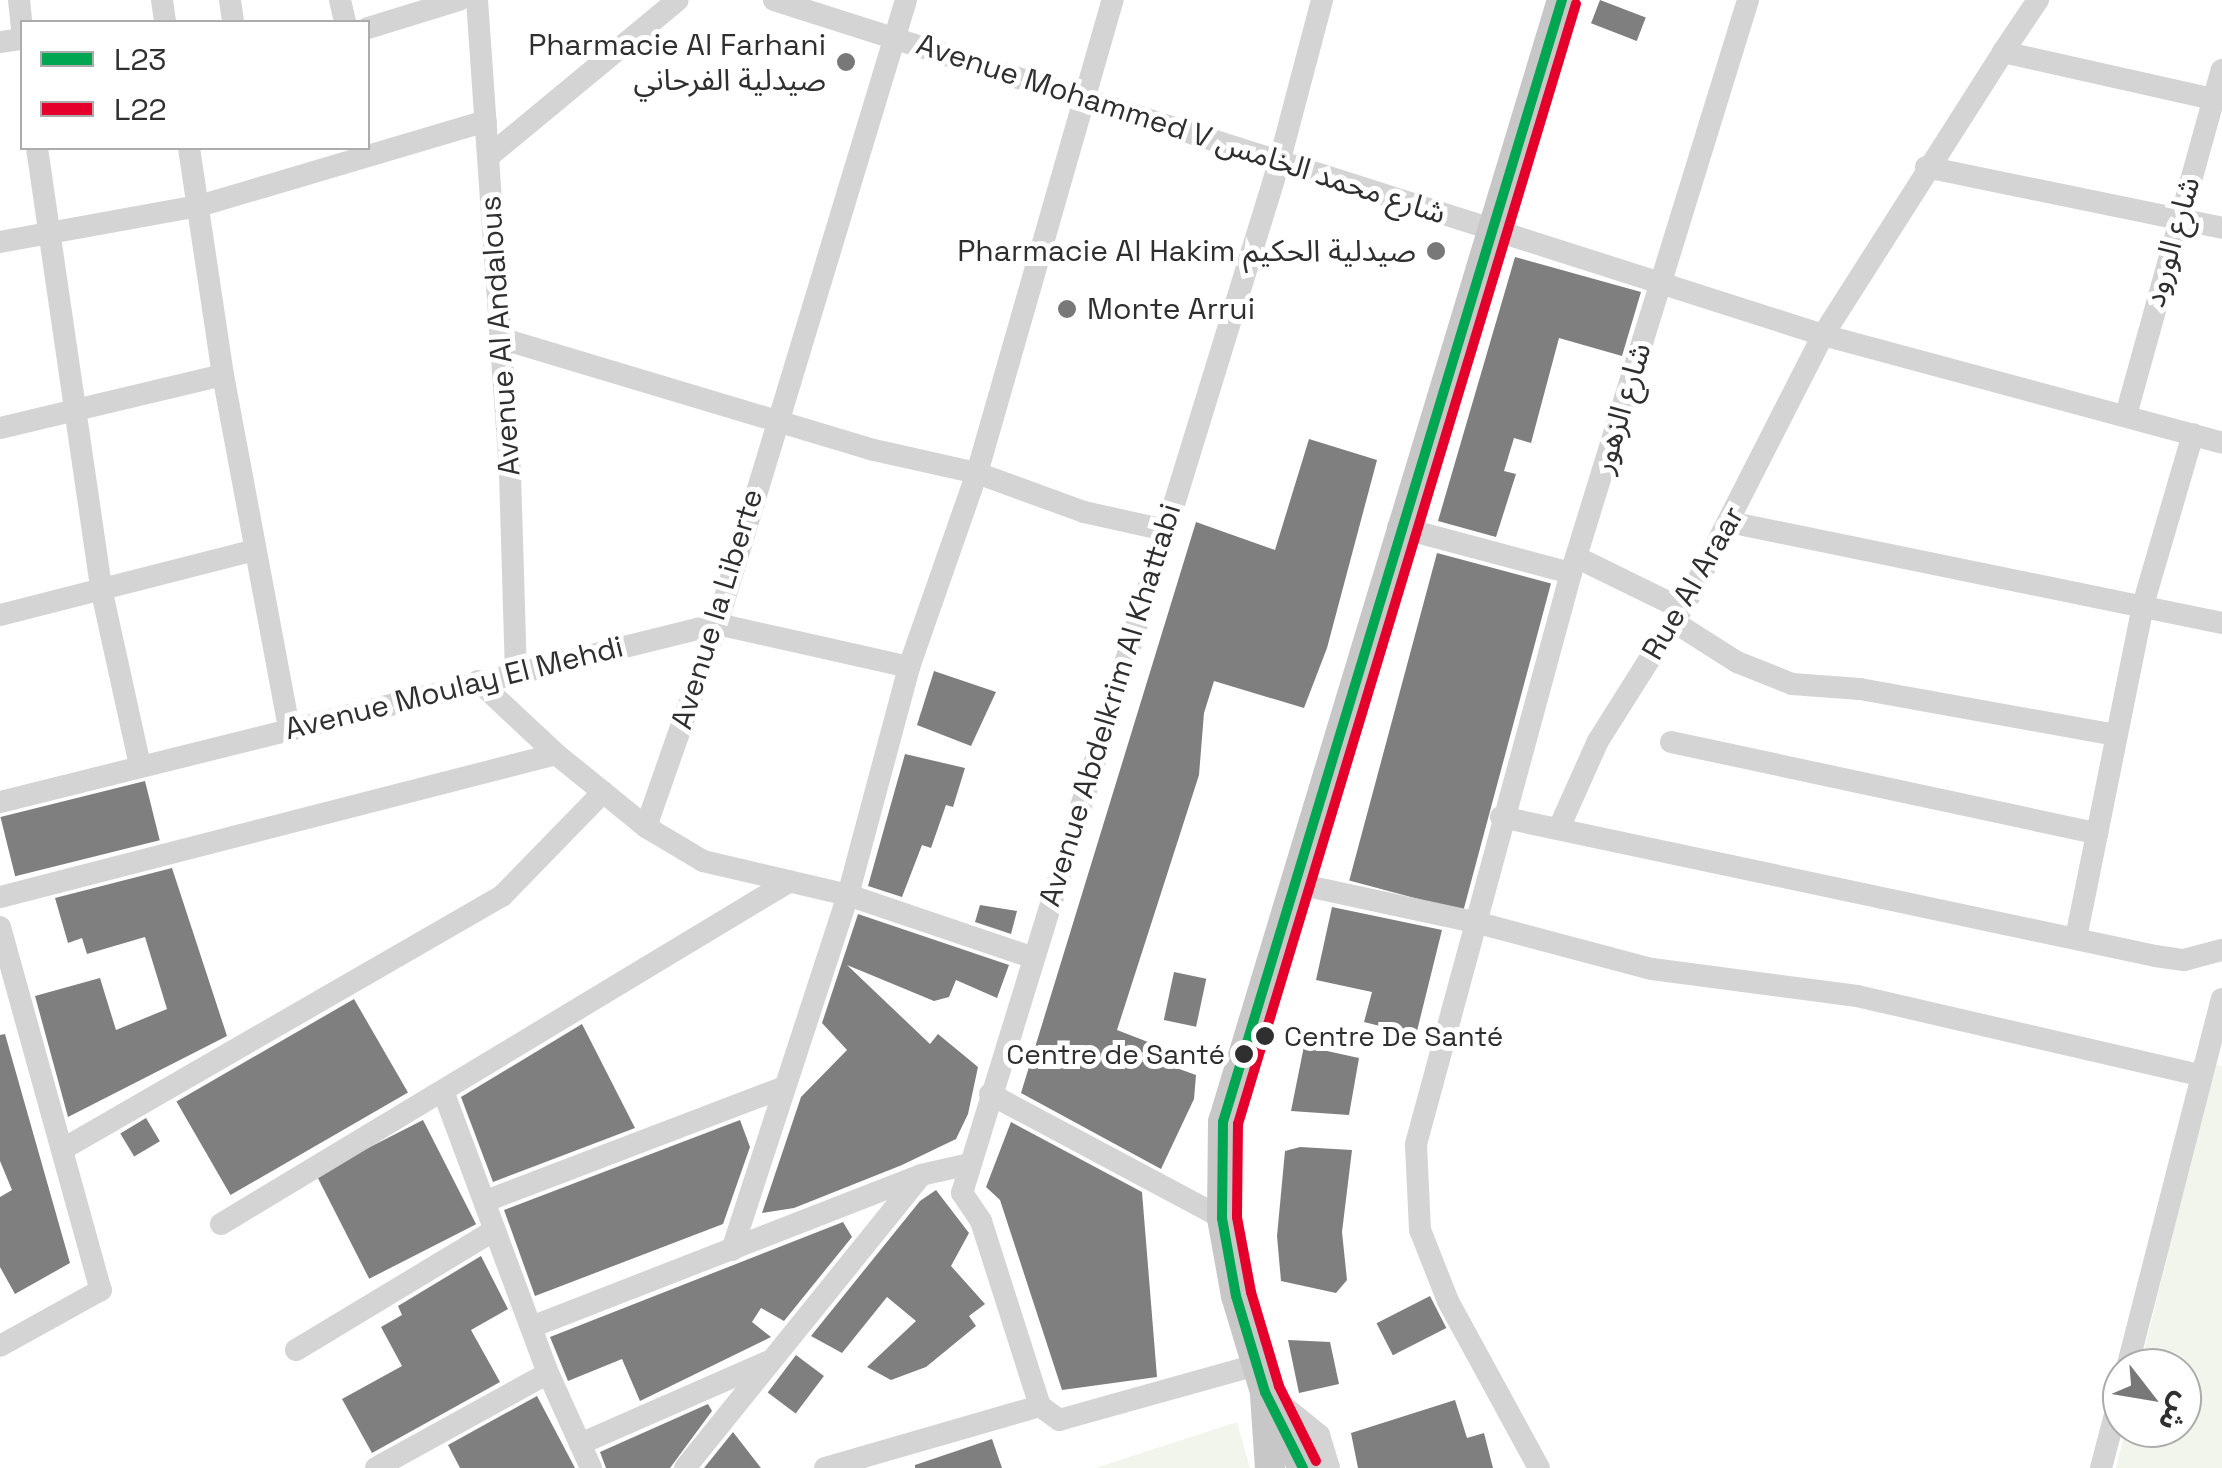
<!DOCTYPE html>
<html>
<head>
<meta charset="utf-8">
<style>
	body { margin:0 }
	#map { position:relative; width:2222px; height:1468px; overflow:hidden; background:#fff; font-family:"Space Grotesk","Noto Sans Arabic",sans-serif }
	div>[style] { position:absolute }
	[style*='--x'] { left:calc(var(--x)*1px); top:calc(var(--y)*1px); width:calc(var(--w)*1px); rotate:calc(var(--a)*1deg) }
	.green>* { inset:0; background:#f1f5ec }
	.building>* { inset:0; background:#7f7f7f; transform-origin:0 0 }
	.minor>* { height:22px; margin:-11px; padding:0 11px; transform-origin:11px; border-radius:11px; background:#d4d4d4 }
	.major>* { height:30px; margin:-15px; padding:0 15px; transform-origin:15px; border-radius:15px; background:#c7c7c7 }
	.bus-1>* { height:10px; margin:-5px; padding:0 5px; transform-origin:5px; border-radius:5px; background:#00a651 }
	.bus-2>* { height:10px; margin:-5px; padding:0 5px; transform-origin:5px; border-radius:5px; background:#e4002b }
	.dots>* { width:28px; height:28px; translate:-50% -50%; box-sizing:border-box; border:5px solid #fff; border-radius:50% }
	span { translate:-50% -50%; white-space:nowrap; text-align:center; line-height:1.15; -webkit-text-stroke:10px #fff; paint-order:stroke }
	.bus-label { font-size:28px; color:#2f2f2f }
	.left { translate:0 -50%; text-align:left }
	.right { translate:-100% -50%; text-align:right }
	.poi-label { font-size:30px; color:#2f2f2f }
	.street-label { font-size:30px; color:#2f2f2f }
	.legend { position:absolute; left:20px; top:20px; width:350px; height:130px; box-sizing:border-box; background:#fff; border:2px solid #acacac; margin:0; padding:12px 18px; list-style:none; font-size:30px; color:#2f2f2f }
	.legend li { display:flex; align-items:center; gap:20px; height:50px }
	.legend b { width:50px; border:2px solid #acacac }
	.north { position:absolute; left:2102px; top:1348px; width:100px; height:100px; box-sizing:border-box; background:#fff; border:2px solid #acacac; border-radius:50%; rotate:121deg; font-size:28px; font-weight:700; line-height:40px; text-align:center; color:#2f2f2f }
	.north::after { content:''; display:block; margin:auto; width:35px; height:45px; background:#787878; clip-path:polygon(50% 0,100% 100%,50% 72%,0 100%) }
</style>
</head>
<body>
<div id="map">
	<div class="green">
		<div style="clip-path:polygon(2214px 1064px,2222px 1066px,2222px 1468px,2116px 1468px,2126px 1428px,2182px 1428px,2182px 1368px,2140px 1368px)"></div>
		<div style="clip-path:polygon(1237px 1422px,1250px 1468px,1096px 1468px)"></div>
	</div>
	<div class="building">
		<div style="left:1600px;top:0;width:49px;height:25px;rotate:21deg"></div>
		<div style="clip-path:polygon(1515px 257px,1641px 292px,1622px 356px,1559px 338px,1531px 443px,1514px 438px,1504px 471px,1516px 474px,1496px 537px,1438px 521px)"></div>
		<div style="clip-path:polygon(1309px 439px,1377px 460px,1327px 648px,1304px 708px,1214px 681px,1204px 713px,1199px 775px,1117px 1030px,1148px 1042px,1143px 1056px,1196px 1075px,1194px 1099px,1161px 1169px,1021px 1093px,1196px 522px,1275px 550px)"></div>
		<div style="left:1437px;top:553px;width:118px;height:339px;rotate:15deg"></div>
		<div style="clip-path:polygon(934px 671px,996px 692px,971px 746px,917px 725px)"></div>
		<div style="clip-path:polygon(905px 754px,965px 768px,953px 807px,946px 805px,931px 848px,922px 845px,902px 897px,868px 886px)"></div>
		<div style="left:145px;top:781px;width:61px;height:149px;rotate:76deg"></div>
		<div style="clip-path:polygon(172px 868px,227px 1036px,68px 1117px,35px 996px,100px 978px,116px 1030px,167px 1009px,145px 937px,87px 954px,82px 938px,68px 943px,55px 898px)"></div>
		<div style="clip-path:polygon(980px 905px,1017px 911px,1011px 934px,975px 922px)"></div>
		<div style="clip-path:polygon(1332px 907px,1442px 930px,1416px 1035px,1364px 1022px,1372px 992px,1316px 980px)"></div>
		<div style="clip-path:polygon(858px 914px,1009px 965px,997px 998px,956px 980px,949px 997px,934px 1001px,847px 965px,930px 1044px,938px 1034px,978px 1067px,968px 1114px,956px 1139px,902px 1165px,794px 1208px,762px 1213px,801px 1097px,847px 1050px,822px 1023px)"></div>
		<div style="left:1174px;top:972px;width:33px;height:49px;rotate:12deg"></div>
		<div style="left:354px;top:999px;width:108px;height:205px;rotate:60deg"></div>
		<div style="clip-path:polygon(582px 1024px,635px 1128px,493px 1182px,461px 1097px)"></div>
		<div style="clip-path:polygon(5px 1034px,70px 1263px,15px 1294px,0 1267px,0 1197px,12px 1190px,0 1161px,0 1035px)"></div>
		<div style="clip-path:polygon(1304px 1046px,1359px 1058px,1349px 1115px,1291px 1111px)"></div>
		<div style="left:146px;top:1118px;width:27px;height:30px;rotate:59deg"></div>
		<div style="left:423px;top:1120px;width:117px;height:120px;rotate:63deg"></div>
		<div style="clip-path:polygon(740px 1120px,750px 1147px,723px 1224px,535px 1296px,504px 1210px)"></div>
		<div style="clip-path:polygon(1011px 1122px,1142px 1192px,1157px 1377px,1062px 1390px,1000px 1200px,986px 1187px)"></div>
		<div style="clip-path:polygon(1300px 1147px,1352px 1150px,1342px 1232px,1347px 1280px,1336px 1293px,1281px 1281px,1277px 1236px,1285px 1151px)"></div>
		<div style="clip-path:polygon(936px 1190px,969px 1233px,951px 1266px,985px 1304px,969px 1316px,976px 1326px,926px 1367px,891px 1380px,867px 1367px,916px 1321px,887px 1297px,842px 1353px,811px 1336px,920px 1201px)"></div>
		<div style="clip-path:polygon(843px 1222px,852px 1237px,784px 1321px,761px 1308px,752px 1322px,771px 1337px,640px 1401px,622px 1359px,568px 1381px,550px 1337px)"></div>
		<div style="clip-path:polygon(481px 1256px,508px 1309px,471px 1330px,500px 1382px,372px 1453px,342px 1399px,402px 1366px,381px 1327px,402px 1315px,398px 1306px)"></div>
		<div style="left:1430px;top:1296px;width:36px;height:60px;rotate:63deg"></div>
		<div style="clip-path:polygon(1288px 1340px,1330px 1342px,1339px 1384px,1299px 1393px)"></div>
		<div style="left:796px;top:1355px;width:35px;height:47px;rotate:37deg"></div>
		<div style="clip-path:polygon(537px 1396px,575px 1468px,460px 1468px,448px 1445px)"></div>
		<div style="clip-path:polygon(1455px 1400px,1467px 1438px,1484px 1433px,1493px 1468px,1358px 1468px,1351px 1433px)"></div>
		<div style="clip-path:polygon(708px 1404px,712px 1411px,670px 1468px,606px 1468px,600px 1452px)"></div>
		<div style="clip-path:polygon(733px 1432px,761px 1468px,704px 1468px)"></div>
		<div style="clip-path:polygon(992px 1439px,1002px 1468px,915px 1468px,915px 1465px)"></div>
	</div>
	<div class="minor">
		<div style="--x:19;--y:0;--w:29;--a:84"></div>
		<div style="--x:162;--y:0;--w:22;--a:82"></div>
		<div style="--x:230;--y:0;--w:22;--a:82"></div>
		<div style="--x:340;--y:0;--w:23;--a:77"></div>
		<div style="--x:477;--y:0;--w:474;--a:86"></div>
		<div style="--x:510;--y:473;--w:199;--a:88.3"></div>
		<div style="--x:774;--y:0;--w:1101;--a:17.71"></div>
		<div style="--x:1823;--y:335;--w:413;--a:15.1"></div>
		<div style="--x:906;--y:0;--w:652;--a:106.85"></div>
		<div style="--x:717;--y:624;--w:215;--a:109.3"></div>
		<div style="--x:646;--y:827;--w:66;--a:30.8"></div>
		<div style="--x:703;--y:861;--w:149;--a:13.2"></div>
		<div style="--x:848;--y:895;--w:193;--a:18.7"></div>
		<div style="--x:368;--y:28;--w:95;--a:-17.1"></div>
		<div style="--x:0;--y:42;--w:22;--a:-8"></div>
		<div style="--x:2003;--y:52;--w:63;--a:-56.1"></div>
		<div style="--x:37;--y:148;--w:445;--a:81.7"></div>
		<div style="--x:101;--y:588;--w:182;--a:77.6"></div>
		<div style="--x:189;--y:148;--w:230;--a:81.5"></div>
		<div style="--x:223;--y:375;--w:358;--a:79.4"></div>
		<div style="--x:488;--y:157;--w:246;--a:-39.6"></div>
		<div style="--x:1926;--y:167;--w:302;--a:11.6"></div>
		<div style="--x:0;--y:242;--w:202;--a:-10.3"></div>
		<div style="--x:199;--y:206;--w:299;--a:-16.5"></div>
		<div style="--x:500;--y:338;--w:390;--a:16.7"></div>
		<div style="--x:874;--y:450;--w:106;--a:12.6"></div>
		<div style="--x:977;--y:473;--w:114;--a:20"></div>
		<div style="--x:1084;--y:512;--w:83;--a:12.5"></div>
		<div style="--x:2126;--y:415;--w:358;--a:-74.5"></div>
		<div style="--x:0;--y:428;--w:229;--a:-13.4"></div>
		<div style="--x:1729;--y:522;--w:503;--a:11.58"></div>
		<div style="--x:1398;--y:527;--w:179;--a:14.9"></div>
		<div style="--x:1576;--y:557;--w:118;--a:26.1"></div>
		<div style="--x:0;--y:615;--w:263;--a:-14.3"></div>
		<div style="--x:1674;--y:622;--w:75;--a:32.4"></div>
		<div style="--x:1737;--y:662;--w:59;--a:21.8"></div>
		<div style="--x:1792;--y:684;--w:68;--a:4.2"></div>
		<div style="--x:1860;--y:689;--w:259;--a:10.2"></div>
		<div style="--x:478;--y:681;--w:107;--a:43.1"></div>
		<div style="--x:1671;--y:742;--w:436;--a:12.1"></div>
		<div style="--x:0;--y:802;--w:739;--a:-13.94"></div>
		<div style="--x:717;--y:624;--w:197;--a:12.6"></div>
		<div style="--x:1501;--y:817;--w:669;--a:12"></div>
		<div style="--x:2155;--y:956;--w:29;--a:8"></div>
		<div style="--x:2184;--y:960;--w:39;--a:-15"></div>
		<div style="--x:1559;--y:828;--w:95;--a:-65.9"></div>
		<div style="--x:1598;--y:741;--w:176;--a:-57.8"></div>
		<div style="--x:1692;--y:592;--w:288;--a:-63"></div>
		<div style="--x:1823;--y:335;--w:335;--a:-57.5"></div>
		<div style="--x:2003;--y:52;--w:215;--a:12.6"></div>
		<div style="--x:1293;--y:883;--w:182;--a:12.1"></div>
		<div style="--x:1471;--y:921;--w:187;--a:14.9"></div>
		<div style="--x:1652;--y:969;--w:207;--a:7.5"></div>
		<div style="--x:1857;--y:996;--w:350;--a:13"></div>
		<div style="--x:0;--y:897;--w:574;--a:-14.42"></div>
		<div style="--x:556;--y:754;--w:60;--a:39"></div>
		<div style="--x:0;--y:927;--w:377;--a:74.5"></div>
		<div style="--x:101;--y:1290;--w:115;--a:151"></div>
		<div style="--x:2076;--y:938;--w:340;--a:-78.6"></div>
		<div style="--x:2143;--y:605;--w:178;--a:-73.7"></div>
		<div style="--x:443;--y:1091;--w:301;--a:69.6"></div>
		<div style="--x:548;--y:1373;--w:104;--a:65.6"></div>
		<div style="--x:990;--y:1094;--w:263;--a:28.1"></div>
		<div style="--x:63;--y:1149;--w:507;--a:-29.96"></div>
		<div style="--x:502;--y:896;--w:145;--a:-45.8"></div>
		<div style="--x:603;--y:792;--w:55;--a:39.1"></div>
		<div style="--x:486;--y:1201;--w:317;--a:-20.9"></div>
		<div style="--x:221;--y:1224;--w:664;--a:-31.08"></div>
		<div style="--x:732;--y:1250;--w:373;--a:-71.9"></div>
		<div style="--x:848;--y:895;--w:236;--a:-75"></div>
		<div style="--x:909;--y:667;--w:206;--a:-70.7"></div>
		<div style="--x:977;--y:473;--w:492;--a:-74"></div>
		<div style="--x:534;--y:1326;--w:415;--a:-21.3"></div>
		<div style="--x:921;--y:1175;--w:50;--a:-12.7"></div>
		<div style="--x:296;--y:1350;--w:232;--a:-31.1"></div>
		<div style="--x:2127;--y:1368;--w:381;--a:-75.6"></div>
		<div style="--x:1271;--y:1396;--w:62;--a:39.1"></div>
		<div style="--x:1319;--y:1435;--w:34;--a:73"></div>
		<div style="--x:1040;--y:1406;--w:194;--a:-107.7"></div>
		<div style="--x:981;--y:1221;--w:34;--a:-124"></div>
		<div style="--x:962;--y:1193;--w:1078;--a:-72.89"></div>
		<div style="--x:1279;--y:163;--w:169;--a:-75.2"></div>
		<div style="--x:580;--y:1444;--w:204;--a:-23.7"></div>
		<div style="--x:376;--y:1468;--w:196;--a:-28.9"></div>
		<div style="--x:685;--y:1468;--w:373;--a:-51.1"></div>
		<div style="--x:825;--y:1468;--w:224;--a:-16.1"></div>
		<div style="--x:1040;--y:1406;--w:24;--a:36"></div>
		<div style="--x:1059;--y:1420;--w:205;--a:-15.6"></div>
		<div style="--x:1539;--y:1468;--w:190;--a:-118.6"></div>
		<div style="--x:1448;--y:1301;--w:76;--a:-111.5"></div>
		<div style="--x:1420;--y:1230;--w:86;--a:-92.7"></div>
		<div style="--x:1416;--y:1144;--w:592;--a:-74.81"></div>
		<div style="--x:1571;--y:573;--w:600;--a:-72.83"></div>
		<div style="--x:2101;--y:1468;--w:83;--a:-75.3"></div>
	</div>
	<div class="major">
		<div style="--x:1265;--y:1395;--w:73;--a:86.1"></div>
		<div style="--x:1303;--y:1468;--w:85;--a:-116.6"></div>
		<div style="--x:1265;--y:1392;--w:100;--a:-106.8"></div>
		<div style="--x:1236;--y:1296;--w:79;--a:-100.2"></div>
		<div style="--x:1222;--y:1218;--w:96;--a:-89.4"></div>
		<div style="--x:1223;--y:1122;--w:1172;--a:-73.19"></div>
	</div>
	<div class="bus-1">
		<div style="--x:1303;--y:1468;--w:85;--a:-116.6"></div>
		<div style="--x:1265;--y:1392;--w:100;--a:-106.8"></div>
		<div style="--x:1236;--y:1296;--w:79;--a:-100.2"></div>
		<div style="--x:1222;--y:1218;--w:96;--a:-89.4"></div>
		<div style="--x:1223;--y:1122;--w:1172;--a:-73.19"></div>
	</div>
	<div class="bus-2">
		<div style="--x:1316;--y:1461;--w:84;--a:-116.3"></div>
		<div style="--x:1279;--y:1386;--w:98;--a:-106.6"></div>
		<div style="--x:1251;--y:1292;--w:76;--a:-100.6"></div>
		<div style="--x:1237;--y:1217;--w:93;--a:-89.4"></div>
		<div style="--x:1238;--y:1124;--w:1170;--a:-73.21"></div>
	</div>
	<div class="dots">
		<div style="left:846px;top:62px;background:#787878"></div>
		<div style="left:1436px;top:251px;background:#787878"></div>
		<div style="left:1067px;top:309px;background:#787878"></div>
		<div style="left:1265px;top:1036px;background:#2f2f2f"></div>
		<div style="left:1244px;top:1054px;background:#2f2f2f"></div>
	</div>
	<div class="bus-label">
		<span class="left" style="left:1284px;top:1036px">Centre De Santé</span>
		<span class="right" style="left:1225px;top:1054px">Centre de Santé</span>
	</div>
	<div class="poi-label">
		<span class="right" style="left:826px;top:62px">Pharmacie Al Farhani<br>صيدلية الفرحاني</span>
		<span class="right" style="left:1416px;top:251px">Pharmacie Al Hakim صيدلية الحكيم</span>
		<span class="left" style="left:1087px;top:309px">Monte Arrui</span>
	</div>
	<div class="street-label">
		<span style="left:1181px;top:129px;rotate:18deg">Avenue Mohammed V شارع محمد الخامس</span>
		<span style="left:2172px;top:242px;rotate:-74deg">شارع الورود</span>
		<span style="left:500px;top:336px;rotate:-94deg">Avenue Al Andalous</span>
		<span style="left:1622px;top:408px;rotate:-73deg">شارع الزهور</span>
		<span style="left:1693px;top:583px;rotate:-60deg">Rue Al Araar</span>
		<span style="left:717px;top:609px;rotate:-73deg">Avenue la Liberte</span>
		<span style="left:454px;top:688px;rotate:-14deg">Avenue Moulay El Mehdi</span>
		<span style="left:1110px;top:705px;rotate:-73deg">Avenue Abdelkrim Al Khattabi</span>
	</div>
	<ul class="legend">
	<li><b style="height:12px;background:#00a651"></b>L23</li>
	<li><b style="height:12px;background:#e4002b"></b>L22</li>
	</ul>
	<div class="north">ش</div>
</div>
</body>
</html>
